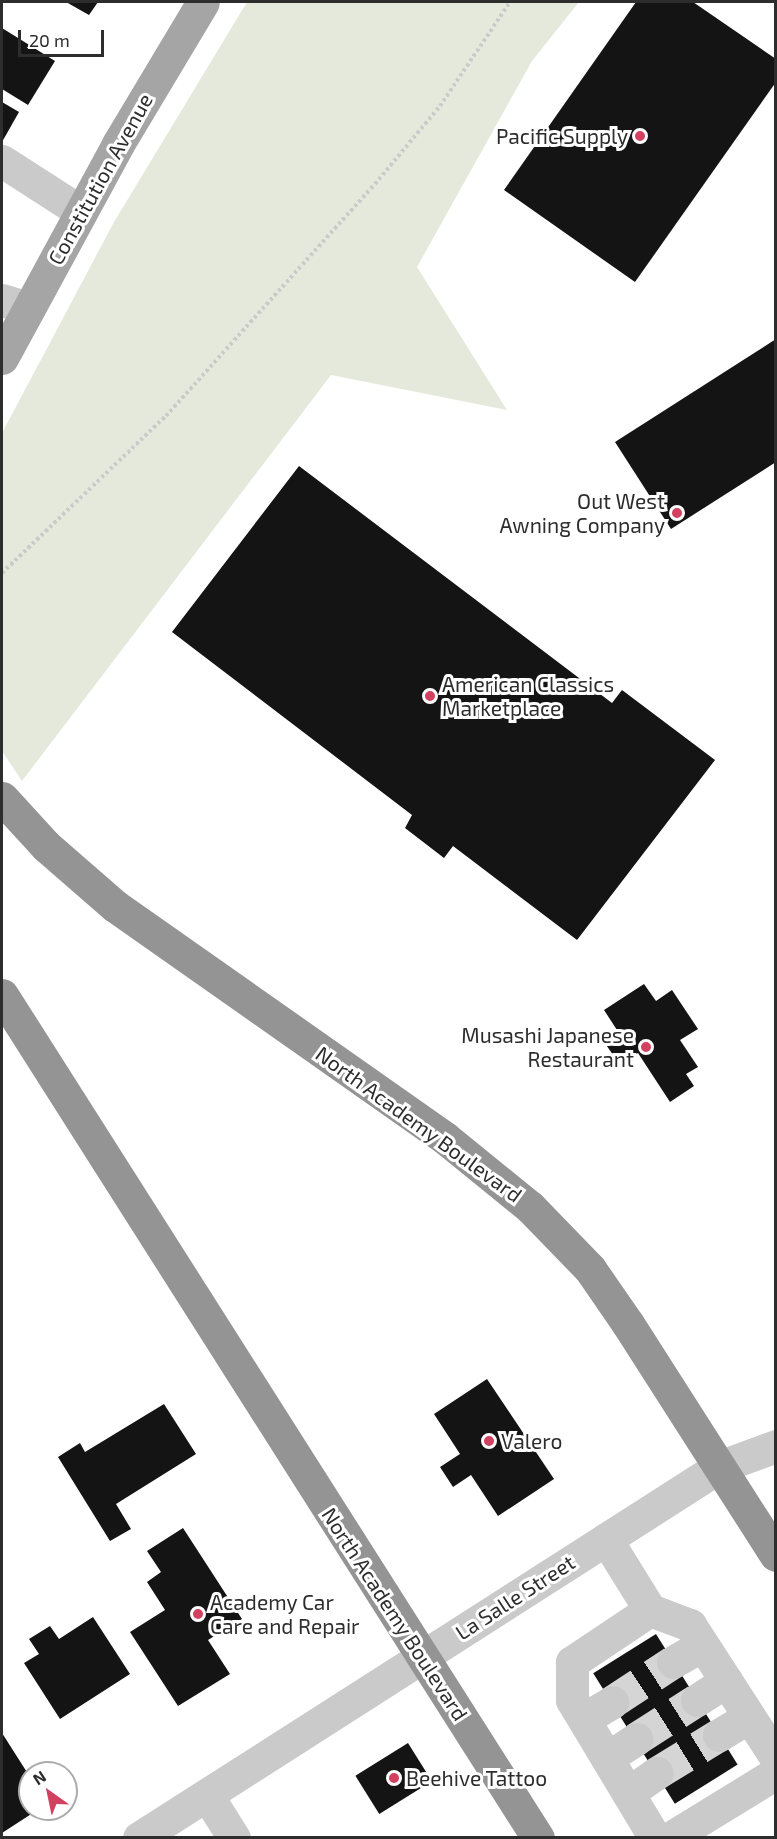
<!DOCTYPE html>
<html>
<head>
<meta charset="utf-8">
<style>
	body { margin:0 }
	#map { position:relative; width:777px; height:1839px; overflow:hidden; background:#fff; font-family:"Exo 2",sans-serif }
	div>[style] { position:absolute }
	[style*='--x'] { left:calc(var(--x)*1px); top:calc(var(--y)*1px); width:calc(var(--w)*1px); rotate:calc(var(--a)*1deg) }
	.green>* { inset:0; background:#e5e9dc }
	.building>* { inset:0; background:#141414; transform-origin:0 0 }
	.minor-tunnel>* { height:33px; margin-top:-16.5px; transform-origin:0; background:repeating-linear-gradient(90deg,#d5d5d5 0 33px,transparent 0 49px) }
	.path>* { height:4px; margin-top:-2px; transform-origin:0; background:repeating-linear-gradient(90deg,#cacaca 0 3px,transparent 0 6px) }
	.minor>* { height:33px; margin:-16.5px; padding:0 16.5px; transform-origin:16.5px; border-radius:16.5px; background:#cacaca }
	.major>* { height:33px; margin:-16.5px; padding:0 16.5px; transform-origin:16.5px; border-radius:16.5px; background:#a5a5a5 }
	.highway>* { height:33px; margin:-16.5px; padding:0 16.5px; transform-origin:16.5px; border-radius:16.5px; background:#949494 }
	.dots>* { width:16px; height:16px; translate:-50% -50%; box-sizing:border-box; border:3px solid #fff; border-radius:50% }
	span { translate:-50% -50%; white-space:nowrap; text-align:center; line-height:1.15; -webkit-text-stroke:6px #fff; paint-order:stroke }
	.poi-label { font-size:21px; color:#2d2d2d }
	.right { translate:-100% -50%; text-align:right }
	.left { translate:0 -50%; text-align:left }
	.street-label { font-size:21px; color:#2d2d2d }
	.frame { position:absolute; inset:0; border:3px solid #2d2d2d; pointer-events:none }
	.north { position:absolute; left:18px; top:1761px; width:60px; height:60px; box-sizing:border-box; background:#fff; border:2px solid #ababab; border-radius:50%; rotate:327deg; font-size:16px; font-weight:700; line-height:24px; text-align:center; color:#2d2d2d }
	.north::after { content:''; display:block; margin:auto; width:21px; height:27px; background:#d24160; clip-path:polygon(50% 0,100% 100%,50% 72%,0 100%) }
	.scale { position:absolute; left:18px; top:30px; width:86px; height:27px; box-sizing:border-box; border:3px solid #2d2d2d; border-top:0; padding-left:8px; font-size:18px; line-height:21px; white-space:nowrap; color:#2d2d2d; -webkit-text-stroke:4px #fff; paint-order:stroke }
</style>
</head>
<body>
<div id="map">
	<div class="green">
		<div style="clip-path:polygon(247px 2px,579px 2px,532px 61px,417px 267px,507px 410px,331px 375px,22px 781px,2px 751px,2px 433px,114px 222px)"></div>
	</div>
	<div class="building">
		<div style="clip-path:polygon(66px 2px,98px 2px,89px 15px)"></div>
		<div style="clip-path:polygon(636px 2px,693px 2px,776px 59px,776px 82px,635px 282px,504px 190px)"></div>
		<div style="clip-path:polygon(2px 28px,55px 61px,28px 105px,2px 89px)"></div>
		<div style="clip-path:polygon(2px 102px,19px 112px,2px 142px)"></div>
		<div style="clip-path:polygon(776px 339px,776px 462px,671px 529px,615px 442px)"></div>
		<div style="clip-path:polygon(299px 466px,612px 703px,622px 690px,715px 760px,577px 940px,453px 846px,444px 858px,405px 828px,412px 815px,172px 632px)"></div>
		<div style="clip-path:polygon(644px 984px,656px 1001px,672px 990px,698px 1029px,680px 1040px,698px 1067px,686px 1074px,694px 1086px,670px 1102px,638px 1053px,620px 1065px,602px 1039px,617px 1030px,604px 1010px)"></div>
		<div style="clip-path:polygon(487px 1379px,554px 1479px,498px 1516px,471px 1475px,453px 1487px,440px 1467px,460px 1454px,434px 1414px)"></div>
		<div style="clip-path:polygon(164px 1404px,196px 1454px,116px 1504px,131px 1529px,110px 1541px,58px 1457px,80px 1443px,85px 1452px)"></div>
		<div style="clip-path:polygon(183px 1528px,242px 1619px,208px 1640px,230px 1674px,178px 1706px,130px 1632px,165px 1610px,147px 1582px,161px 1572px,147px 1551px)"></div>
		<div style="clip-path:polygon(93px 1617px,130px 1674px,60px 1719px,24px 1663px,39px 1654px,29px 1639px,50px 1626px,59px 1639px)"></div>
		<div style="left:656px;top:1634px;width:154px;height:74px;rotate:58deg"></div>
		<div style="clip-path:polygon(2px 1733px,30px 1777px,30px 1809px,39px 1809px,2px 1833px)"></div>
		<div style="left:408px;top:1743px;width:45px;height:62px;rotate:58deg"></div>
	</div>
	<div class="minor-tunnel">
		<div style="--x:612;--y:1702;--w:73;--a:-33.3"></div>
		<div style="--x:636;--y:1739;--w:72;--a:-32.6"></div>
		<div style="--x:657;--y:1773;--w:73;--a:-31.5"></div>
	</div>
	<div class="path">
		<div style="--x:2;--y:573;--w:227;--a:-43.8"></div>
		<div style="--x:166;--y:416;--w:312;--a:-48"></div>
		<div style="--x:375;--y:184;--w:102;--a:-50.2"></div>
		<div style="--x:440;--y:106;--w:125;--a:-56.1"></div>
	</div>
	<div class="minor">
		<div style="--x:2;--y:161;--w:94;--a:32.8"></div>
		<div style="--x:2;--y:300;--w:28;--a:17"></div>
		<div style="--x:606;--y:1539;--w:84;--a:58.2"></div>
		<div style="--x:650;--y:1610;--w:43;--a:20.6"></div>
		<div style="--x:690;--y:1625;--w:158;--a:57.1"></div>
		<div style="--x:650;--y:1610;--w:94;--a:146.3"></div>
		<div style="--x:572;--y:1662;--w:38;--a:90"></div>
		<div style="--x:572;--y:1700;--w:161;--a:59"></div>
		<div style="--x:673;--y:1662;--w:34;--a:-30"></div>
		<div style="--x:697;--y:1700;--w:35;--a:-33"></div>
		<div style="--x:584;--y:1719;--w:33;--a:-31"></div>
		<div style="--x:719;--y:1735;--w:35;--a:-31"></div>
		<div style="--x:607;--y:1758;--w:35;--a:-33"></div>
		<div style="--x:628;--y:1793;--w:35;--a:-35"></div>
		<div style="--x:207;--y:1795;--w:51;--a:57.9"></div>
		<div style="--x:139;--y:1838;--w:689;--a:-32.61"></div>
		<div style="--x:719;--y:1467;--w:61;--a:-20.2"></div>
		<div style="--x:670;--y:1838;--w:124;--a:-31.5"></div>
	</div>
	<div class="major">
		<div style="--x:2;--y:358;--w:243;--a:-61.5"></div>
		<div style="--x:118;--y:144;--w:165;--a:-59.1"></div>
	</div>
	<div class="highway">
		<div style="--x:2;--y:798;--w:65;--a:47.5"></div>
		<div style="--x:46;--y:846;--w:91;--a:41"></div>
		<div style="--x:115;--y:906;--w:403;--a:35.1"></div>
		<div style="--x:445;--y:1138;--w:109;--a:39.1"></div>
		<div style="--x:530;--y:1207;--w:86;--a:45.9"></div>
		<div style="--x:590;--y:1269;--w:67;--a:55.4"></div>
		<div style="--x:628;--y:1324;--w:274;--a:57.4"></div>
		<div style="--x:2;--y:995;--w:999;--a:57.55"></div>
	</div>
	<div class="dots">
		<div style="left:640px;top:136px;background:#d24160"></div>
		<div style="left:677px;top:513px;background:#d24160"></div>
		<div style="left:430px;top:696px;background:#d24160"></div>
		<div style="left:646px;top:1047px;background:#d24160"></div>
		<div style="left:489px;top:1441px;background:#d24160"></div>
		<div style="left:198px;top:1614px;background:#d24160"></div>
		<div style="left:394px;top:1778px;background:#d24160"></div>
	</div>
	<div class="poi-label">
		<span class="right" style="left:628px;top:136px">Pacific Supply</span>
		<span class="right" style="left:665px;top:513px">Out West<br>Awning Company</span>
		<span class="left" style="left:442px;top:696px">American Classics<br>Marketplace</span>
		<span class="right" style="left:634px;top:1047px">Musashi Japanese<br>Restaurant</span>
		<span class="left" style="left:501px;top:1441px">Valero</span>
		<span class="left" style="left:210px;top:1614px">Academy Car<br>Care and Repair</span>
		<span class="left" style="left:406px;top:1778px">Beehive Tattoo</span>
	</div>
	<div class="street-label">
		<span style="left:100px;top:179px;rotate:-61deg">Constitution Avenue</span>
		<span style="left:419px;top:1124px;rotate:36deg">North Academy Boulevard</span>
		<span style="left:515px;top:1597px;rotate:-33deg">La Salle Street</span>
		<span style="left:395px;top:1614px;rotate:57deg">North Academy Boulevard</span>
	</div>
	<div class="frame"></div>
	<div class="north">N</div>
	<div class="scale">20 m</div>
</div>
</body>
</html>
